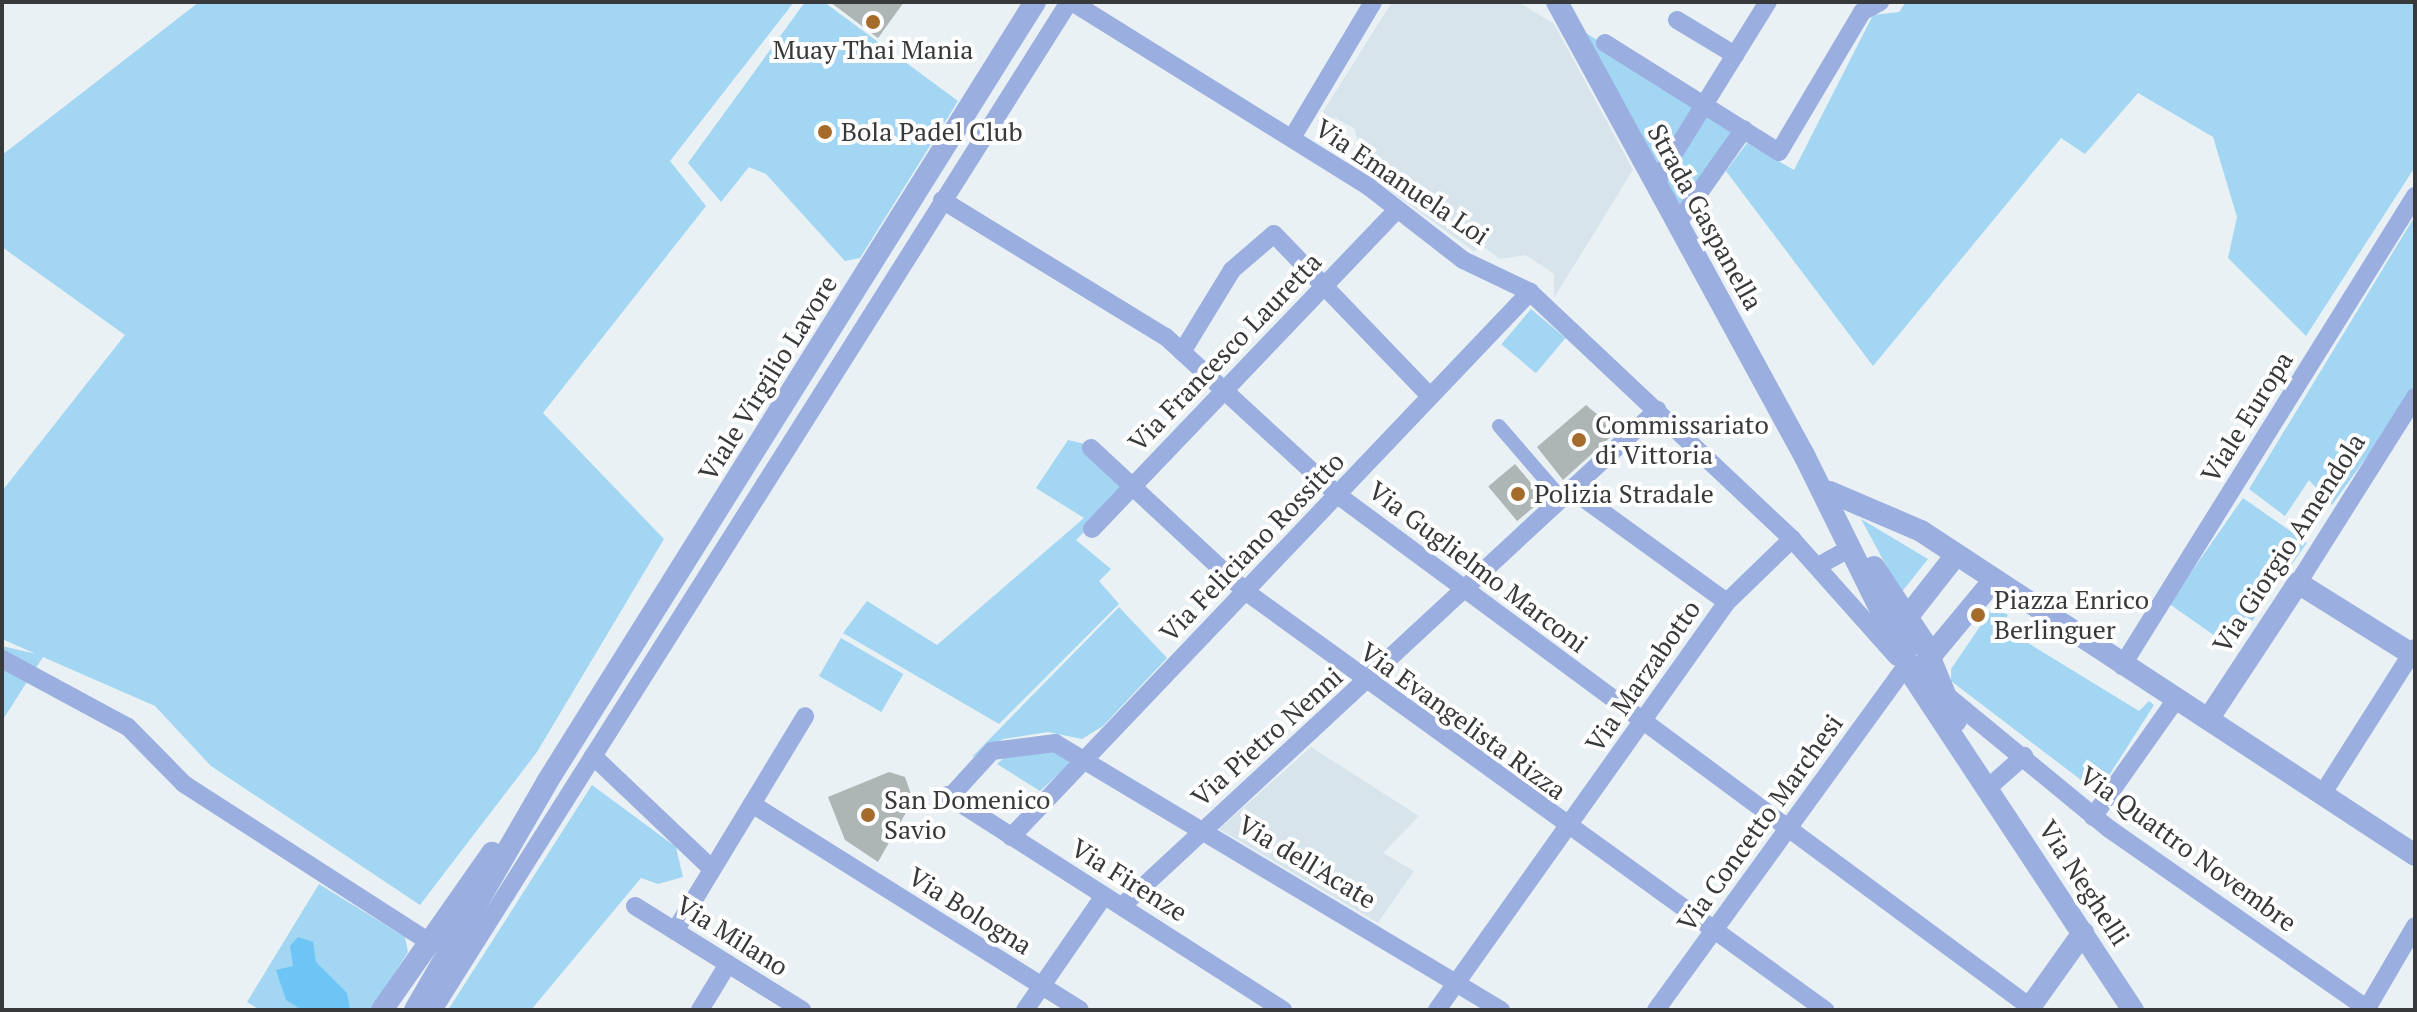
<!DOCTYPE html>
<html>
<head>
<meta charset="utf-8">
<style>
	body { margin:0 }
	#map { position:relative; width:2417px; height:1012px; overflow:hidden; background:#eaf1f5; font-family:"PT Serif",serif }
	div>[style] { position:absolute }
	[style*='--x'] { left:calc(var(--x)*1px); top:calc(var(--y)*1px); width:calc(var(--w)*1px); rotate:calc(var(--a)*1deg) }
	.built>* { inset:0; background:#d7e4ec }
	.green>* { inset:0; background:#a2d6f3; transform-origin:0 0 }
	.forest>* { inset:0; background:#6dc5f5 }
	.building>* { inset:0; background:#adb5b5; transform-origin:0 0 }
	.pedestrian>* { height:14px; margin:-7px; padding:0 7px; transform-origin:7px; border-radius:7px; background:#9aaee0 }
	.minor>* { height:18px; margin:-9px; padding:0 9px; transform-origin:9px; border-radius:9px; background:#9aaee0 }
	.tertiary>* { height:22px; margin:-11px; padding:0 11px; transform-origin:11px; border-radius:11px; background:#9aaee0 }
	.dots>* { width:22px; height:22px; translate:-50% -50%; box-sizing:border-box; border:4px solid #fff; border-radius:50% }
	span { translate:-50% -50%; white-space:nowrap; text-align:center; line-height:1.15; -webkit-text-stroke:8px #fff; paint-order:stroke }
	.poi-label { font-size:26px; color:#37393b }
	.left { translate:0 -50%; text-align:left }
	.street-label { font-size:26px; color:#37393b }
	.frame { position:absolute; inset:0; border:4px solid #37393b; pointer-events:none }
</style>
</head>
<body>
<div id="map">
	<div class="built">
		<div style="clip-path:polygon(1392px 2px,1519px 2px,1554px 24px,1633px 170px,1554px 298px,1554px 274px,1526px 255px,1500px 259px,1480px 244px,1475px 252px,1389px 190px,1366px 165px,1354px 128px,1335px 118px,1317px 121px)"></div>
		<div style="clip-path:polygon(1311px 747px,1419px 816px,1383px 853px,1414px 871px,1378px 923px,1219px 829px)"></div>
	</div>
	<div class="green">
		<div style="clip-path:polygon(199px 2px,794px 2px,670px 161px,706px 206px,543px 413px,664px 539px,537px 752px,420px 905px,211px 766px,155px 706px,43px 657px,2px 721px,2px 646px,36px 654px,2px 639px,2px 491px,125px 335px,2px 247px,2px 155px)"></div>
		<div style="clip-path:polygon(805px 2px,824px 2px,958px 101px,860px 258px,845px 261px,766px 174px,749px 167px,721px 202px,688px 163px)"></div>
		<div style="clip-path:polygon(1906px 2px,2415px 2px,2415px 167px,2306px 336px,2228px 258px,2237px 217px,2213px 137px,2138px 93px,2085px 154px,2061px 138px,1873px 366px,1726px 171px,1747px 143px,1794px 170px,1873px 15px,1899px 12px)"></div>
		<div style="clip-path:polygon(1575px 26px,1739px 130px,1677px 218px)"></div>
		<div style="clip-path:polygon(2415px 216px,2415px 390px,2332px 505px,2309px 480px,2285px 516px,2249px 489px)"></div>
		<div style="left:1531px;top:309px;width:45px;height:46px;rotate:40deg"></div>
		<div style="clip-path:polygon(1068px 440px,1085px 444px,1128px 487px,1076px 540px,1111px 569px,1099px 581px,1119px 604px,999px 724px,843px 633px,867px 601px,937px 645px,1084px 518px,1036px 488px)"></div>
		<div style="left:2243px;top:498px;width:78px;height:129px;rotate:35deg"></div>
		<div style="clip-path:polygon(1861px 519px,1928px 559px,1901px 593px)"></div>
		<div style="clip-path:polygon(1994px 606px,2008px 615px,2002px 627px,2139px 711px,2149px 701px,2154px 705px,2108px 777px,2081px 780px,1951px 681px,1951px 669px)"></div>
		<div style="clip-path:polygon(1119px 607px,1167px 658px,1103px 726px,1082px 739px,1048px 732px,1003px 739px,971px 758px)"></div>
		<div style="left:841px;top:638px;width:72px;height:44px;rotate:30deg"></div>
		<div style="clip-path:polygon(1013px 750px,1065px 752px,1070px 764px,1040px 791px,997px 764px)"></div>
		<div style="clip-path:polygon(592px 785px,676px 847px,683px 877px,658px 884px,641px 878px,531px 1010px,448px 1010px)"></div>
		<div style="clip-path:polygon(319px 884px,405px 937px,408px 952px,371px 1010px,260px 1010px,247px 1002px)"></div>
	</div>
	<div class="forest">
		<div style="clip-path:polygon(298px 937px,313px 942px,316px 962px,347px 993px,350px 1010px,302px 1010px,286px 1000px,276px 970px,293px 966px,290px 946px)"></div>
	</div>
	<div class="building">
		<div style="clip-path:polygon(830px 2px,904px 2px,878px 38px)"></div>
		<div style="clip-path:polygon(1586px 405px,1617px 431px,1563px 480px,1537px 447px)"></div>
		<div style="left:1515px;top:464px;width:45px;height:35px;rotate:50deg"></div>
		<div style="clip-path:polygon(889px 772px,905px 777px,913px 800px,878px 862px,845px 840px,828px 797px)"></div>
	</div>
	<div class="pedestrian">
		<div style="--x:1499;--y:426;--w:96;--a:49.2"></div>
	</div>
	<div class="minor">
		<div style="--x:1072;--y:2;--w:350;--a:31.9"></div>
		<div style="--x:1369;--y:187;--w:119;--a:37.8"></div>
		<div style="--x:1463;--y:260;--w:74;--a:25.5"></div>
		<div style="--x:1530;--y:292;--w:360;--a:43.3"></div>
		<div style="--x:1792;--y:539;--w:158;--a:48.3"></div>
		<div style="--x:1677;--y:20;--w:68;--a:31.1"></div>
		<div style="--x:1605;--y:43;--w:205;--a:32.1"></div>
		<div style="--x:1779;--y:152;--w:163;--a:-59.3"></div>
		<div style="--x:1862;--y:12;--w:21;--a:-29"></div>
		<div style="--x:1292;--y:138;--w:158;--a:-59.2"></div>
		<div style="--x:1655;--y:184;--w:214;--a:-58.2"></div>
		<div style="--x:942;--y:200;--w:263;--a:31.5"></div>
		<div style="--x:1166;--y:337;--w:235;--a:42.6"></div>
		<div style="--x:1339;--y:496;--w:859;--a:36.48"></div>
		<div style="--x:1677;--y:224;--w:116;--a:-54.8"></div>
		<div style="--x:1182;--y:352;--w:96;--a:-58.6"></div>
		<div style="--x:1232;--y:270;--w:55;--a:-40.6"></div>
		<div style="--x:1274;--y:234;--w:225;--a:46.1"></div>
		<div style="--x:1091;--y:448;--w:210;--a:42.9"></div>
		<div style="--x:1245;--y:591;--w:716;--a:35.84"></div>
		<div style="--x:1572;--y:490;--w:191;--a:35.9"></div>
		<div style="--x:1092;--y:529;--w:440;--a:-46.3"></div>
		<div style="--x:1818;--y:566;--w:37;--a:-29"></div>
		<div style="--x:2298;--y:583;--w:220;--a:-57.8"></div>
		<div style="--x:2;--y:659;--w:143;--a:28.4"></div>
		<div style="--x:128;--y:727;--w:80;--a:45.5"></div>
		<div style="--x:184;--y:784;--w:292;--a:32.8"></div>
		<div style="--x:2122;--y:666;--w:554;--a:-58.06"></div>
		<div style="--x:1945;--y:694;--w:211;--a:39.4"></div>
		<div style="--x:2108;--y:828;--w:318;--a:34.9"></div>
		<div style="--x:593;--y:756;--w:164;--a:43.5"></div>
		<div style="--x:1989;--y:787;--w:47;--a:-41.5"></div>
		<div style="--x:2323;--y:793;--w:172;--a:-57.6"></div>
		<div style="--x:947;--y:795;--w:399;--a:32.6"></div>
		<div style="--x:950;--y:797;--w:62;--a:-47.6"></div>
		<div style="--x:992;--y:751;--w:64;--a:-7.2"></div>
		<div style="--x:1055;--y:743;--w:520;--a:30.91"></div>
		<div style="--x:752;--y:804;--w:387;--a:32.1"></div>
		<div style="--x:2093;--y:817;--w:146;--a:-54.8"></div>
		<div style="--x:1011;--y:837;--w:753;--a:-46.4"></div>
		<div style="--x:635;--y:906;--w:197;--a:31.9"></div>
		<div style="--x:1122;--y:906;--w:730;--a:-42.83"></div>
		<div style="--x:675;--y:931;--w:251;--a:-58.8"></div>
		<div style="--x:433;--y:1010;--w:1192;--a:-57.75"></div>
		<div style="--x:700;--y:1010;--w:54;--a:-58.7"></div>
		<div style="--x:1025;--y:1010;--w:139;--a:-55.3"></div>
		<div style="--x:1437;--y:1010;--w:501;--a:-54.6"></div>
		<div style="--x:1727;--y:602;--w:91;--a:-44.1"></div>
		<div style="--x:1656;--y:1010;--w:424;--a:-54"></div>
		<div style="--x:2366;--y:1010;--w:97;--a:-59.7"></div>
	</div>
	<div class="tertiary">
		<div style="--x:1557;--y:2;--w:518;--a:61.41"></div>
		<div style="--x:1805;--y:457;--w:216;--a:63.7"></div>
		<div style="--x:1830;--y:492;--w:99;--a:23.2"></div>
		<div style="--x:1921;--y:531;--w:591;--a:33.26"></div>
		<div style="--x:1874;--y:567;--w:100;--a:56.5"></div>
		<div style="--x:1929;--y:650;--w:13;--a:94"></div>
		<div style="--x:1928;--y:663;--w:18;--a:158"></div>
		<div style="--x:1911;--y:670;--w:21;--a:-118"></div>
		<div style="--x:1901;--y:651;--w:21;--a:-28"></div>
		<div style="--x:1904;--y:632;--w:12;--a:-85"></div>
		<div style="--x:1905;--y:620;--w:83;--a:-51.9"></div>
		<div style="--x:1930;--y:657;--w:100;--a:-50.3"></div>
		<div style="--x:1930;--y:658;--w:68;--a:67.6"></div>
		<div style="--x:1908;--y:669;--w:409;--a:56.6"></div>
		<div style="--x:2209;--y:718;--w:162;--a:-56.6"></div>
		<div style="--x:2298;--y:583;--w:138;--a:32"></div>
		<div style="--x:382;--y:1010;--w:192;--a:-55"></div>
		<div style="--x:415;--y:1010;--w:263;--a:-59.9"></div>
		<div style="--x:547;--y:782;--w:920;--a:-57.97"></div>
		<div style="--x:2028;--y:1010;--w:95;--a:-54.5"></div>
	</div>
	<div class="dots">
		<div style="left:873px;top:22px;background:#a56b2b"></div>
		<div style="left:825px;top:132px;background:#a56b2b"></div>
		<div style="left:1579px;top:440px;background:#a56b2b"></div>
		<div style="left:1518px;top:494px;background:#a56b2b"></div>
		<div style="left:1978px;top:615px;background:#a56b2b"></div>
		<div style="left:868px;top:815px;background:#a56b2b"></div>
	</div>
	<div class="poi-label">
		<span style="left:873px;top:50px">Muay Thai Mania</span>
		<span class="left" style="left:841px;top:132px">Bola Padel Club</span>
		<span class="left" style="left:1595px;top:440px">Commissariato<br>di Vittoria</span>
		<span class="left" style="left:1534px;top:494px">Polizia Stradale</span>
		<span class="left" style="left:1994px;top:615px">Piazza Enrico<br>Berlinguer</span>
		<span class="left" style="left:884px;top:815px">San Domenico<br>Savio</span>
	</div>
	<div class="street-label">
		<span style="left:1402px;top:182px;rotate:34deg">Via Emanuela Loi</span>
		<span style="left:1705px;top:217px;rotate:61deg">Strada Gaspanella</span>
		<span style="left:1225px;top:352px;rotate:-46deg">Via Francesco Lauretta</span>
		<span style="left:768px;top:378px;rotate:-58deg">Viale Virgilio Lavore</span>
		<span style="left:2247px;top:417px;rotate:-58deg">Viale Europa</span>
		<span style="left:2289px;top:543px;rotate:-57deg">Via Giorgio Amendola</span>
		<span style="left:1252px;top:547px;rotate:-46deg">Via Feliciano Rossitto</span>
		<span style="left:1478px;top:567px;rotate:37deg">Via Guglielmo Marconi</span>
		<span style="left:1643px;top:676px;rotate:-55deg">Via Marzabotto</span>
		<span style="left:1463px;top:721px;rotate:36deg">Via Evangelista Rizza</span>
		<span style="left:1267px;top:737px;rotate:-42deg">Via Pietro Nenni</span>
		<span style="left:1760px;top:823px;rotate:-54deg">Via Concetto Marchesi</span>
		<span style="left:2188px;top:849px;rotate:36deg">Via Quattro Novembre</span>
		<span style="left:1307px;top:862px;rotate:31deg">Via dell'Acate</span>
		<span style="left:1129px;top:880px;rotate:32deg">Via Firenze</span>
		<span style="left:2084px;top:883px;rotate:57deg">Via Neghelli</span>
		<span style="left:970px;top:911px;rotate:32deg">Via Bologna</span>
		<span style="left:732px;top:936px;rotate:32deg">Via Milano</span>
	</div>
	<div class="frame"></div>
</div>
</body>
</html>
